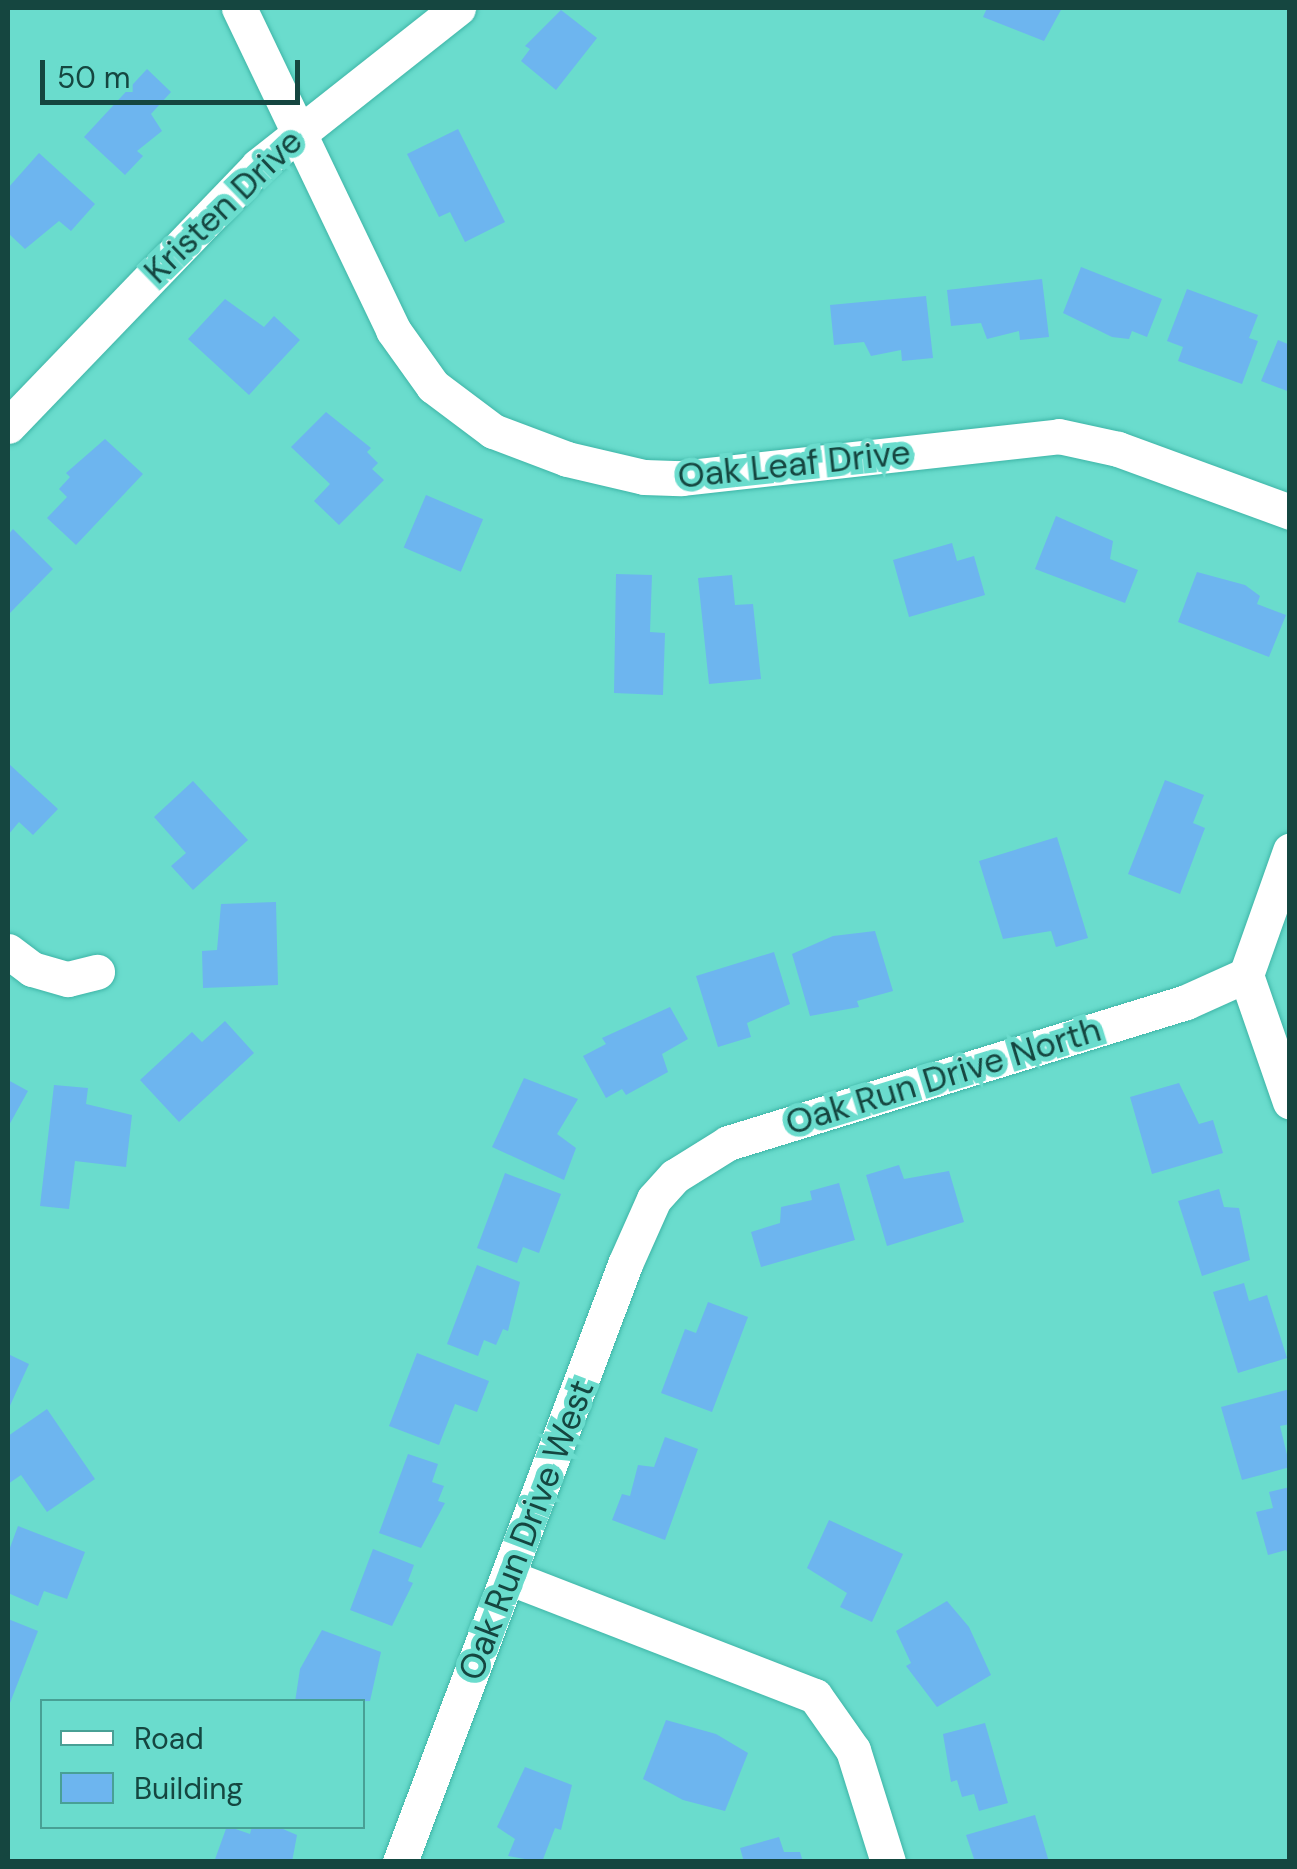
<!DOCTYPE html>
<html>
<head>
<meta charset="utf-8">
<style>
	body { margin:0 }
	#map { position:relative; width:1297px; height:1869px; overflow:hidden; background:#6adccd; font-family:"DM Sans",sans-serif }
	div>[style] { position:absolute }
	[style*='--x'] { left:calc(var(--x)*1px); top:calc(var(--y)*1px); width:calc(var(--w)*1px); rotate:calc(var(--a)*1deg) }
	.building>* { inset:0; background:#6db5ef; transform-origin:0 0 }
	.roads { filter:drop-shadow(0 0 2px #3eb5a7) drop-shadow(0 0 2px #3eb5a7) }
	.street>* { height:35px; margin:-17.5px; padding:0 17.5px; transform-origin:17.5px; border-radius:17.5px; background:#fff }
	span { translate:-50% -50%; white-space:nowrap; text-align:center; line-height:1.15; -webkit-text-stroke:10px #6adccd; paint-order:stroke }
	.street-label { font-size:35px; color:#154640 }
	.frame { position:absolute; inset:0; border:10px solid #154640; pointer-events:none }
	.legend { position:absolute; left:40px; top:1699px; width:325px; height:130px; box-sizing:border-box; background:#6adccd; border:2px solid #48a095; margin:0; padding:12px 18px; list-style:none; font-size:30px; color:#154640 }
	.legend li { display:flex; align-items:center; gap:20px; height:50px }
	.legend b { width:50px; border:2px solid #48a095 }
	.scale { position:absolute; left:40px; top:60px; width:260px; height:45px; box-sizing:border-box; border:5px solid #154640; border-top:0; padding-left:12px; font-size:30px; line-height:35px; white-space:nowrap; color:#154640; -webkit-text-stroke:8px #6adccd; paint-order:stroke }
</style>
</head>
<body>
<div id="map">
	<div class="building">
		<div style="clip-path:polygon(987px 8px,1062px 8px,1044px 41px,983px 17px)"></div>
		<div style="clip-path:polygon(561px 10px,597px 38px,556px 90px,521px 61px,530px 49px,525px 46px)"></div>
		<div style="clip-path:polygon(147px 69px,171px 92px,151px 114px,162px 131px,137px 151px,143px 156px,125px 175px,84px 137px)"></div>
		<div style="clip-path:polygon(458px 129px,505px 222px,465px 242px,450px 212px,439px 217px,407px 154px)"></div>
		<div style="clip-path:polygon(39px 153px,95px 204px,71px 231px,59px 221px,25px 249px,8px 233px,8px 188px)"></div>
		<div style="clip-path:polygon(1081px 267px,1162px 299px,1147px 337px,1132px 331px,1129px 339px,1112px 337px,1063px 313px)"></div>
		<div style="clip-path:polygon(1042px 279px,1049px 337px,1020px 340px,1019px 331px,987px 339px,981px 323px,951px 326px,947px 290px)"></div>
		<div style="clip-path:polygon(1187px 289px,1258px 315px,1249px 338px,1258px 341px,1242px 384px,1178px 361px,1183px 347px,1167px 341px)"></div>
		<div style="clip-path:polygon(926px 296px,933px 358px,902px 361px,901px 350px,871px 356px,864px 342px,834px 345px,830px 305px)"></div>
		<div style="clip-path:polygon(225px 299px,264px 327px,274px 316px,300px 340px,249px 395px,188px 339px)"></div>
		<div style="clip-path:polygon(1278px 340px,1290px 345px,1290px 392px,1261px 381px)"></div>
		<div style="clip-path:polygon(326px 412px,371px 448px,367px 452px,378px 463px,372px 469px,384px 480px,339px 525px,314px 501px,330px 484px,291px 447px)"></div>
		<div style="clip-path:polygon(105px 439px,143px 474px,76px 545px,47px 518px,67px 497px,59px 489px,70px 477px,66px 473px)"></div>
		<div style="left:426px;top:495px;width:62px;height:57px;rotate:23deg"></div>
		<div style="clip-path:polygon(1056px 516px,1113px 541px,1110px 559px,1138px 570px,1125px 603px,1035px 569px)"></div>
		<div style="clip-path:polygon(13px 529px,53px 569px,8px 615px,8px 535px)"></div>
		<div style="clip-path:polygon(952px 543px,957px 561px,974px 556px,985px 595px,909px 617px,893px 560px)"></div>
		<div style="clip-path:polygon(1197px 572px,1245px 585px,1260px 596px,1257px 604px,1286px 615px,1269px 657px,1178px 622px)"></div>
		<div style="clip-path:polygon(616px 574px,652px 575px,650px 632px,665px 633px,663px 695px,614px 693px)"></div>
		<div style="clip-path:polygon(732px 575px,735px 605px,753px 604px,761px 679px,709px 684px,698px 578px)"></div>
		<div style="clip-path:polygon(8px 763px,58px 809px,33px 835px,19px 822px,8px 835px)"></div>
		<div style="clip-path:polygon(1165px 780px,1204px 795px,1193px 823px,1205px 828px,1180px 894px,1128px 874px)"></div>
		<div style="clip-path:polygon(193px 781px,248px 840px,193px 890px,171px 866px,186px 853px,154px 817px)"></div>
		<div style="clip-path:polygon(1057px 837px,1088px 938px,1056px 947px,1051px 931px,1003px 939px,979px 861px)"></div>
		<div style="clip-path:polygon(276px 902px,278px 985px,203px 988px,202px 951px,217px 950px,221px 904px)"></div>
		<div style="clip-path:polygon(875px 931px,893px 991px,857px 1001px,859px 1007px,810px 1016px,792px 954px,833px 936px)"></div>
		<div style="clip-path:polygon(774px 952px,790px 1004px,747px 1023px,751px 1037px,718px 1047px,696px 976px)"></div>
		<div style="clip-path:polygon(670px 1007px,688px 1039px,662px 1054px,668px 1072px,626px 1095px,622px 1089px,606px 1098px,583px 1056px,606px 1044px,602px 1038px)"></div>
		<div style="clip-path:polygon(225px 1021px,254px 1053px,179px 1122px,140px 1080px,192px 1032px,202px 1042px)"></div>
		<div style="clip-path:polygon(524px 1078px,578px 1099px,557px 1134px,576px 1148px,564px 1180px,492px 1147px)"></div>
		<div style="clip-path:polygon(8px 1080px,28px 1091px,8px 1127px)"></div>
		<div style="clip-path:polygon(1179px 1083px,1199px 1124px,1213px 1120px,1223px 1153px,1152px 1174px,1130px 1097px)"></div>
		<div style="clip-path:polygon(54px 1085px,88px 1088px,86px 1104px,132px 1115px,126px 1167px,75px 1161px,69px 1209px,40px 1206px)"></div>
		<div style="clip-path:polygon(899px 1165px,904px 1179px,949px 1171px,964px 1222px,887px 1246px,866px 1175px)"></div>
		<div style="clip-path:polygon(505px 1173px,561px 1194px,539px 1253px,523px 1247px,517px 1263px,477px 1248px)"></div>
		<div style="clip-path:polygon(839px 1183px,855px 1240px,761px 1267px,751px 1232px,780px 1223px,781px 1207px,812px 1200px,810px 1191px)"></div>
		<div style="clip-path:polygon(1219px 1189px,1224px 1207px,1239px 1208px,1250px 1260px,1202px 1276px,1178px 1201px)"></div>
		<div style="clip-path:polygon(477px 1265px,520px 1282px,508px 1331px,503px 1329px,496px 1345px,484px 1340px,478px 1356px,447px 1344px)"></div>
		<div style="clip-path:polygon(1244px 1283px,1249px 1301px,1267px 1295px,1287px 1358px,1238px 1373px,1213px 1292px)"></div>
		<div style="clip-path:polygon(708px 1302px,748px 1317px,712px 1412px,661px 1393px,685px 1329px,696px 1333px)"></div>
		<div style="clip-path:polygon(417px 1353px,489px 1381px,477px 1412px,455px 1404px,439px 1445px,389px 1426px)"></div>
		<div style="clip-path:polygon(8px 1354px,29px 1364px,8px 1410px)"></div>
		<div style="clip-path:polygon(1290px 1389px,1290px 1424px,1280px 1426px,1290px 1467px,1242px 1480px,1221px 1407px)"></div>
		<div style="clip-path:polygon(47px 1409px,95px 1479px,47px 1512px,21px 1475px,8px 1484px,8px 1436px)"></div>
		<div style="clip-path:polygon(665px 1437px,698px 1449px,665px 1540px,612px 1520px,622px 1494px,630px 1496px,638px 1465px,654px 1467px)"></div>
		<div style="clip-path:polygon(408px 1454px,438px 1464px,432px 1482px,444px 1486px,438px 1501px,445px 1503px,421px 1548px,379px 1533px)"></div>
		<div style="clip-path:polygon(1290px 1487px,1290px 1558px,1286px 1550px,1268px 1555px,1256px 1512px,1273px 1508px,1269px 1492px)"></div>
		<div style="clip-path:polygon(829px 1520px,903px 1554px,872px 1622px,840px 1607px,847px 1593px,807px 1568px)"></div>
		<div style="clip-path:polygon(18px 1526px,85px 1552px,67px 1599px,44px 1591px,38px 1606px,8px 1593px,8px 1553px)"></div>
		<div style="clip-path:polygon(373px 1549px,414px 1565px,408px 1581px,413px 1583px,392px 1626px,350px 1610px)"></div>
		<div style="clip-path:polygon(947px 1601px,969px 1627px,991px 1675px,937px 1707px,906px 1666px,911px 1663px,896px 1631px)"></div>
		<div style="clip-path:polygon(8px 1619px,38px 1631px,8px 1708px)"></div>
		<div style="clip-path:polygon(322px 1630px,381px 1652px,370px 1701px,295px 1702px,300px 1669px)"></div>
		<div style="clip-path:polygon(666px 1720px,716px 1734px,748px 1753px,725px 1811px,683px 1800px,643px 1779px)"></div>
		<div style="clip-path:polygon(985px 1723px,1008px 1803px,979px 1811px,974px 1794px,962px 1797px,957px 1780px,951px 1782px,943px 1734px)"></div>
		<div style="clip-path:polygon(525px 1767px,572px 1785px,561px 1830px,555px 1828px,542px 1862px,508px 1856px,515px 1839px,497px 1827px)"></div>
		<div style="clip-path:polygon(1035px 1815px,1049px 1862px,975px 1862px,966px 1835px)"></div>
		<div style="clip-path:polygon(227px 1826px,250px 1834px,252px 1826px,276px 1826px,297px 1835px,292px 1862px,214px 1862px)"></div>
		<div style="clip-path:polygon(779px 1837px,784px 1852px,800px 1852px,803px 1862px,744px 1862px,740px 1848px)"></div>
	</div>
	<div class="roads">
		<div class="street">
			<div style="--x:239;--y:8;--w:357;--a:64.4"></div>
			<div style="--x:393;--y:330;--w:69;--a:54.5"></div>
			<div style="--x:433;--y:386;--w:75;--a:36.9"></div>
			<div style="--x:493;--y:431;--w:79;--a:20.7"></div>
			<div style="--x:567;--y:459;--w:79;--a:13.2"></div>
			<div style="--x:644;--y:477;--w:37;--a:2"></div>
			<div style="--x:681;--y:478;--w:380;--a:-6.3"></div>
			<div style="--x:1059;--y:436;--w:60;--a:12.4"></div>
			<div style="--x:1118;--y:449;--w:183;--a:20.1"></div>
			<div style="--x:8;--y:426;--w:361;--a:-46.1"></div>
			<div style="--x:258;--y:166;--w:255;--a:-38.3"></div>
			<div style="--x:8;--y:951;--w:30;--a:37"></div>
			<div style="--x:32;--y:969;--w:37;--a:16"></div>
			<div style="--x:68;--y:979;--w:30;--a:-14"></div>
			<div style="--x:1246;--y:975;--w:134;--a:70.9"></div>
			<div style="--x:1246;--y:975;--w:132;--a:-70.5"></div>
			<div style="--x:508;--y:1577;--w:329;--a:21.2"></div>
			<div style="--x:815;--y:1696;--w:66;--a:54.9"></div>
			<div style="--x:853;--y:1750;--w:117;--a:72.6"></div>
			<div style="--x:400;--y:1862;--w:639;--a:-69.38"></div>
			<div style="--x:625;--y:1264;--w:71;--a:-66"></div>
			<div style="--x:654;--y:1199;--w:31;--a:-48"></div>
			<div style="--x:675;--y:1176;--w:62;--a:-31.9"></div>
			<div style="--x:728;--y:1143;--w:479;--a:-17.1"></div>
			<div style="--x:1186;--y:1002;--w:66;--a:-24.2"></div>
		</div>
	</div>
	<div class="street-label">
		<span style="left:223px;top:206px;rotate:-44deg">Kristen Drive</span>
		<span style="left:794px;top:464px;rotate:-6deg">Oak Leaf Drive</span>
		<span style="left:943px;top:1076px;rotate:-17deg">Oak Run Drive North</span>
		<span style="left:526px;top:1530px;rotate:-69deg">Oak Run Drive West</span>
	</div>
	<div class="frame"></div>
	<ul class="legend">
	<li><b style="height:12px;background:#fff"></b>Road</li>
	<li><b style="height:28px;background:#6db5ef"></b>Building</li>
	</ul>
	<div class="scale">50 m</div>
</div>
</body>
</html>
